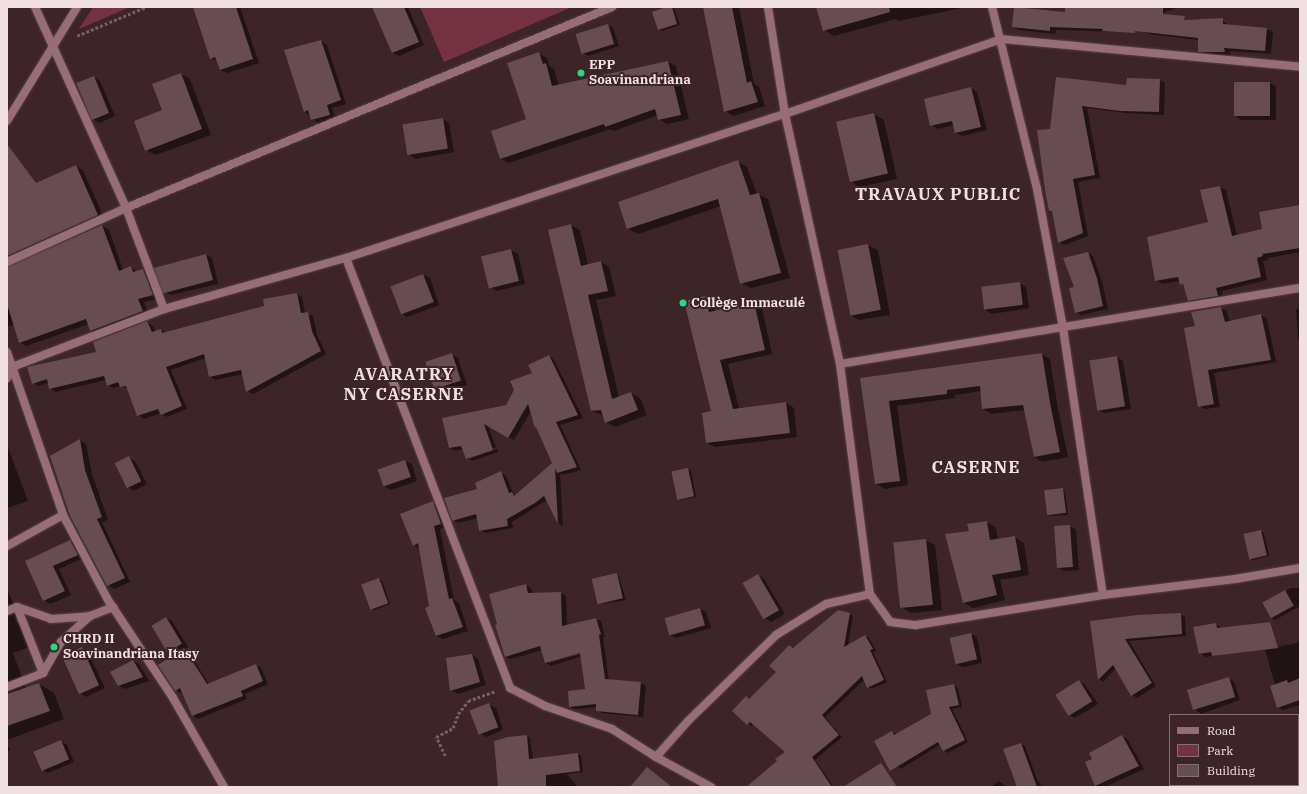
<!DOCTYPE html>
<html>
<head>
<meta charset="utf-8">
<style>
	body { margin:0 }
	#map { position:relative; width:1307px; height:794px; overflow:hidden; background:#3c2429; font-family:"IBM Plex Serif",serif }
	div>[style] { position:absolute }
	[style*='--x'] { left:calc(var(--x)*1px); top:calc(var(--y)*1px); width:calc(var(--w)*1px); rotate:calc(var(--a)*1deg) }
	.green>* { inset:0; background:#743243 }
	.shadow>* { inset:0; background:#0007; transform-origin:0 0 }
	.building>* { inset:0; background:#674c51; transform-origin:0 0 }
	.path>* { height:2.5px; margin-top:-1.25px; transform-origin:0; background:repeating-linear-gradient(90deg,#745e63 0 3px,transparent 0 5px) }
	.roads { filter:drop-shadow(0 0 1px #594247) drop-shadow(0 0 1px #594247) }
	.service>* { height:8px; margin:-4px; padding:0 4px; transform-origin:4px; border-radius:4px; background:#986e76 }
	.minor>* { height:8px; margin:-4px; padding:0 4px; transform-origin:4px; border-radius:4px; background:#986e76 }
	.dots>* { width:11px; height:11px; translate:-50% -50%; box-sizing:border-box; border:2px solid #3c2429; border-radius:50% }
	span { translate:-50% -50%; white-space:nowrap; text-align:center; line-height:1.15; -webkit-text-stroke:4px #3c2429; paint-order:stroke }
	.poi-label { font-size:13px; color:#f1e0e3; font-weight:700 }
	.left { translate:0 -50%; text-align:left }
	.district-label { font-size:17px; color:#f1e0e3; font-weight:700; letter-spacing:1px }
	.frame { position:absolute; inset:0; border:8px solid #f1e0e3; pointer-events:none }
	.legend { position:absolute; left:1169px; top:714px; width:130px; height:72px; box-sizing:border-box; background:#3c2429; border:1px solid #846f73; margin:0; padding:5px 7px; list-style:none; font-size:12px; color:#f1e0e3 }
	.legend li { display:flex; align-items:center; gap:8px; height:20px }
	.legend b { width:20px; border:1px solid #846f73 }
</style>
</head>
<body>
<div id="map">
	<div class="green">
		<div style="clip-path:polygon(93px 7px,130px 7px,79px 29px)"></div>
		<div style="clip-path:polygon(420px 7px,572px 7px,444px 62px)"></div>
	</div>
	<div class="shadow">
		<div style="clip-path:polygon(195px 7px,240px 7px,259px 63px,227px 73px,220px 70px,218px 62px,211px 58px)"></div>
		<div style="clip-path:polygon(373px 7px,408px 7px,424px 45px,399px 56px,393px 53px)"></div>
		<div style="clip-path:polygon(669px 7px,674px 8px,680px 25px,662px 31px,659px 29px)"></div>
		<div style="clip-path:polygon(704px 7px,739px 7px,754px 84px,759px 87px,765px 106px,733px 116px,725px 111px)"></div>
		<div style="clip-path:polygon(817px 7px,961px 7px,962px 8px,899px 21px,896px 19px,834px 36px,824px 30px)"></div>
		<div style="clip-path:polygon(1066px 7px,1179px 7px,1119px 29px,1120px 32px,1056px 30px,1055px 34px,1019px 30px,1013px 27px,1066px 14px)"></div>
		<div style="clip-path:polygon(1223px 21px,1230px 26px,1267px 29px,1273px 32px,1271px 54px,1230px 51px,1231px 55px,1206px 55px,1199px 51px,1199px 40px,1149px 34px,1143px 31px)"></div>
		<div style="clip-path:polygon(608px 25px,613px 28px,619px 46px,588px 56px,583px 53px)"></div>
		<div style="clip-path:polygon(321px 41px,327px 45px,346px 104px,332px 108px,336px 118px,318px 123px,305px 112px)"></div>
		<div style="clip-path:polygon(538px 53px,547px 58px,549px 66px,554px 69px,559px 86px,668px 62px,676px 66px,689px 119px,667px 124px,659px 119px,658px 115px,614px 131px,611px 129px,509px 163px,501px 159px,527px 119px)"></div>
		<div style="clip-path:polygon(181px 74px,190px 79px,211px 135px,155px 155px,146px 150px)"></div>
		<div style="clip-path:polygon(94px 77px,100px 81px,115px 116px,99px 123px,93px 119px)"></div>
		<div style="clip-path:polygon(1057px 79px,1127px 86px,1160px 80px,1165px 83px,1164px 115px,1126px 113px,1087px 108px,1100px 178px,1078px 182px,1088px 236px,1065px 245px,1059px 242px,1053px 212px,1050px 210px,1051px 129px)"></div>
		<div style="clip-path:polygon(1235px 83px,1270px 83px,1276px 87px,1276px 120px,1241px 120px,1235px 116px)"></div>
		<div style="clip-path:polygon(971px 88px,977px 92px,987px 130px,962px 136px,956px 133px,954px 125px,938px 129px,931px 125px)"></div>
		<div style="clip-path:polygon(874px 114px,884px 120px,897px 179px,859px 187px,850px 181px)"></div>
		<div style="clip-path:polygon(443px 119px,449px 123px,454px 152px,416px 159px,410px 155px)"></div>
		<div style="clip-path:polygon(738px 162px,747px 167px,757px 194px,768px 199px,790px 278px,751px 288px,741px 283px,721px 206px,638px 234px,628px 229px,619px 202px)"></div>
		<div style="clip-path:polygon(76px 166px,83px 170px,104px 218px,11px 260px,8px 266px,9px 268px,102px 226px,109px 230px,123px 270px,131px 267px,138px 272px,143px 270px,150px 274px,159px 299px,144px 302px,149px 315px,97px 334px,91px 331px,89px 324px,26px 346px,20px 342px,14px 325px,7px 327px,7px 210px)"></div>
		<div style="clip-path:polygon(1220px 187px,1226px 190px,1237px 236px,1263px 230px,1300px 206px,1300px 252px,1268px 258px,1269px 260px,1263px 261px,1267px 280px,1222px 291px,1224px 299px,1196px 304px,1189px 300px,1185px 286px,1181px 284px,1180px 281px,1162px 284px,1156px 280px,1209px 223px)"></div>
		<div style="clip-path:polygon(571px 225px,580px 230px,588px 265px,601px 262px,609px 267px,616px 296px,596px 300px,619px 397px,631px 393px,640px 398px,647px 415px,615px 427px,606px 422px,604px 416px,592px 411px)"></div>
		<div style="clip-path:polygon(868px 245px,878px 250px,890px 315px,859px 320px,850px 315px,838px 250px)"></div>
		<div style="clip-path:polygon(511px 250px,518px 254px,525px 284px,497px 291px,490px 287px)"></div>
		<div style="clip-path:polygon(1088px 253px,1093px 256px,1102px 282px,1108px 309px,1081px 315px,1076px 312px,1075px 288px)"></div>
		<div style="clip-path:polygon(206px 255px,212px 258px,218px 284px,171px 295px,164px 292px)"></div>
		<div style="clip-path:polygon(423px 275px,430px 278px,439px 305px,407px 317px,401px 313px)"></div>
		<div style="clip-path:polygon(1020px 283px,1026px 287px,1029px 308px,992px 314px,986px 310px)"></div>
		<div style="clip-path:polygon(296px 294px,302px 297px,305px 313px,313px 316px,317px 335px,326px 354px,253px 394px,247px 391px,243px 374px,216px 380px,210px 377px,206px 358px,171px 370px,187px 409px,167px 417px,161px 413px,144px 419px,138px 415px,129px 389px,120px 386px,113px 388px,108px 385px,106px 380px,55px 392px,50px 388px,48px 383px,39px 386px,33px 383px,98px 352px,147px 322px,153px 326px,156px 332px,161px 330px,166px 333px,265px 307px)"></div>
		<div style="clip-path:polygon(705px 297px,712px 301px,715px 312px,754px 303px,762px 308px,772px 354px,728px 364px,739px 409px,786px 403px,794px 408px,797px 437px,715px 447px,707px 443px,712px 412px)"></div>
		<div style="clip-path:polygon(1221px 308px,1227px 311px,1230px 322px,1261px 315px,1267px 319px,1276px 362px,1214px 373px,1220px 407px,1205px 409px,1199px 406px,1197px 327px)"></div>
		<div style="clip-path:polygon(1296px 309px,1300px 309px,1300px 339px,1298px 338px)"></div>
		<div style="clip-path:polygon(452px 354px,458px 358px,467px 385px,442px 393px,435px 389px)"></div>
		<div style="clip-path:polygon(1042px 354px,1050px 359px,1058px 409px,1068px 457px,1043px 462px,1034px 457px,1025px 410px,992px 414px,983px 409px,981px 391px,955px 395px,955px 398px,897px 406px,908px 485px,885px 489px,876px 484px,861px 379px)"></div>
		<div style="clip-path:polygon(549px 356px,554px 360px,583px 418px,560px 425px,581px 470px,563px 475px,560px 473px,563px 526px,558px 523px,547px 500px,512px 522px,513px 528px,486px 533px,480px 530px,478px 518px,458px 523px,453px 520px,478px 490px,501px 473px,506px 476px,513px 493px,516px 495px,554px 463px,538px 428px,536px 427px,531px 411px,514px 440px,488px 426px,496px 447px,469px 457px,469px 459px,497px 449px,498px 452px,472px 461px,467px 458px,463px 449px,455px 451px,450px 448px,506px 406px)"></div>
		<div style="clip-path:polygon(1117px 357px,1123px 361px,1131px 409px,1104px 413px,1098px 410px,1090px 362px)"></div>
		<div style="clip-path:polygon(80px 440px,86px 444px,92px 474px,108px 520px,102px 522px,130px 582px,114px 589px,108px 585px,51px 457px)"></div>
		<div style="clip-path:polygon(7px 445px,28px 501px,7px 508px)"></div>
		<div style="clip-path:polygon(129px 458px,135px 461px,147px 484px,134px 491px,128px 487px)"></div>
		<div style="clip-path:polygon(405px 461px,412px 464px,417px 481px,391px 490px,384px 486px,379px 469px)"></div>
		<div style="clip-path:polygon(688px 469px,691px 471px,696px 497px,680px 500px,678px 498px)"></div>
		<div style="clip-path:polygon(1062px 489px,1065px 491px,1068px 515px,1050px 516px,1047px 515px)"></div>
		<div style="clip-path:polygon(433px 502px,439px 506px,447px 527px,440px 529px,454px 600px,459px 603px,468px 631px,443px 639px,436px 636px,420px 549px,414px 545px)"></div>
		<div style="clip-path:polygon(987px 522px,996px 528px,998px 540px,1015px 537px,1024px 543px,1029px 575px,1000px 580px,1005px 600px,973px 608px,964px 603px,970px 532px)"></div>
		<div style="clip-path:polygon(1070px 526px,1076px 530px,1079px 570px,1064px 571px,1057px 567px)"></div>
		<div style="clip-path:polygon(1261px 531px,1264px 533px,1269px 556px,1253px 560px,1250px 558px)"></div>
		<div style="clip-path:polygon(925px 540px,935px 545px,942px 610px,911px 613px,902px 608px)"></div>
		<div style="clip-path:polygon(70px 541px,76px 545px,83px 558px,59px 569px,71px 595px,50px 604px,44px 600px,26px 562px)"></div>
		<div style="clip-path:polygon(617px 574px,619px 576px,626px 600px,602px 604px,600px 602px)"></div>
		<div style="clip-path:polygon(758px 575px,764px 579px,785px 614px,771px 622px,765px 618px)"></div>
		<div style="clip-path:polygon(379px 579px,382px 581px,390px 604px,374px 610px,371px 608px)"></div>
		<div style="clip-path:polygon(evenodd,526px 586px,531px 588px,532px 594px,561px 593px,566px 596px,567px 626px,596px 619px,601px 621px,605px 637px,603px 637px,609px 681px,641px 683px,646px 686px,643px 717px,602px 713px,597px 710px,597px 707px,575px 709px,570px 707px,586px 690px,582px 656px,551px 666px,546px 663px,542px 650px,511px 659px,506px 657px,526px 586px,585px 651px,585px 653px,548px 663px,548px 661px,585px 651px)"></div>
		<div style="clip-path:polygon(1291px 588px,1300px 588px,1300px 606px,1275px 620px,1272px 618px,1264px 603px)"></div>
		<div style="clip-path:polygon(7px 589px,15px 607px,17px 622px,21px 626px,29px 647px,13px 653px,26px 688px,39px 684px,54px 693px,64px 719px,7px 740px)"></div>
		<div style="clip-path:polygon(700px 609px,706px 612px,711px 628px,676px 638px,670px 635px)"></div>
		<div style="clip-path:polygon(849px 614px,853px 616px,848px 645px,865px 636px,869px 638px,876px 651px,873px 652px,887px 682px,872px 689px,868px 687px,864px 680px,825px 717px,842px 737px,815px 760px,834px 787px,747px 787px,778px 762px,786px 752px,754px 724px,752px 726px,748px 724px,733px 711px,746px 697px,750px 699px,778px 672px,789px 646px,794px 648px)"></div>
		<div style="clip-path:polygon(1180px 614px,1185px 617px,1186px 636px,1129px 641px,1156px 686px,1137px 698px,1132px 695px,1116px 668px,1103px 682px,1099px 679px,1091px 622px)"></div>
		<div style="clip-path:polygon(166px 618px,172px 621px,188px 647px,184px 650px,189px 653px,209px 684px,256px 665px,261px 668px,268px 684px,245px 694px,247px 699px,198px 719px,193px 716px,183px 692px,181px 693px,176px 690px,175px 655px,169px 652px,153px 626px)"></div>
		<div style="clip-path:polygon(1215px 624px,1222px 628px,1219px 655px,1206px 657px,1200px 653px)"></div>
		<div style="clip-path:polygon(971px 634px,977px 637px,982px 663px,962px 667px,955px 663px)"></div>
		<div style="clip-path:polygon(1300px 642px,1300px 705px,1283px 710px,1278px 707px,1275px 685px,1265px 650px)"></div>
		<div style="clip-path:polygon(82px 649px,88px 652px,105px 688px,86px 697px,80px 693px)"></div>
		<div style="clip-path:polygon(472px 655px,478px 659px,486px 685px,458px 694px,451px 690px)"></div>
		<div style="clip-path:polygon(133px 661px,139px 664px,149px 681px,125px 689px,119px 686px)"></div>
		<div style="clip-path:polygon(1229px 678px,1234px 682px,1240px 700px,1201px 714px,1196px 710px)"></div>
		<div style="clip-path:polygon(1079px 681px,1085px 685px,1098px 704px,1075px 718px,1069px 715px)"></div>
		<div style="clip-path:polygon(954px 685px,958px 688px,962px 707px,952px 709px,968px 742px,948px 753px,944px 750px,941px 744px,901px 769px,897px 766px,892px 732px,896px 734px,933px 715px)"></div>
		<div style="clip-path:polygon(489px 705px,496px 708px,503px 730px,486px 737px,479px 733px)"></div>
		<div style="clip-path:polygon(527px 736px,530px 738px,533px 759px,578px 754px,581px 756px,583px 772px,567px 774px,578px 787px,499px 787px)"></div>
		<div style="clip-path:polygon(1122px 736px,1128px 740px,1144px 769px,1105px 787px,1098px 787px,1096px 786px,1094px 760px)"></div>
		<div style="clip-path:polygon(61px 741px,67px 745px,74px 762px,48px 773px,42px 769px)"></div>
		<div style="left:1300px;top:743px;width:38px;height:2px;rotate:90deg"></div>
		<div style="clip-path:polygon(7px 744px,10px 750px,7px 752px)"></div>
		<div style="clip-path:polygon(1021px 744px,1025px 746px,1037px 779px,1042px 787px,1018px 787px)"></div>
		<div style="clip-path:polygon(999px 781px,1007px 787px,991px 787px)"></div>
		<div style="clip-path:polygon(620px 785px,628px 787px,619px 787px)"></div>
		<div style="left:1230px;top:785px;width:24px;height:2px"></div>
	</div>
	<div class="building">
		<div style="clip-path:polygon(193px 7px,236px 7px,253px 59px,220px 70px,215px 57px,210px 59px)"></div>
		<div style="clip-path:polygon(372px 7px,404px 7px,419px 42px,392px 53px)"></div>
		<div style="clip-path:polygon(666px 7px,672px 7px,677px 24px,658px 30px,652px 12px)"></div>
		<div style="clip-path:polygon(703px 7px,732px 7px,747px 83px,751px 81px,758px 102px,724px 112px)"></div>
		<div style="clip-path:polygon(816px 7px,889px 7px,890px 12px,823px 31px)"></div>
		<div style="clip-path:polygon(1014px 7px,1065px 12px,1065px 7px,1163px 7px,1163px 14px,1185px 16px,1184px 20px,1223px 18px,1223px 24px,1267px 28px,1265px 51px,1224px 48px,1225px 52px,1198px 52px,1198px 38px,1135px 31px,1135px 33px,1102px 31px,1103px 29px,1050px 27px,1050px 31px,1012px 27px)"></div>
		<div style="left:608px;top:24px;width:21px;height:34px;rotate:73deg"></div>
		<div style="clip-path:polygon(321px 40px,341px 100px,327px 105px,330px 115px,311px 120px,308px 110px,304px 112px,284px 50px)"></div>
		<div style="clip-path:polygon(539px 52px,543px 64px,546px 63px,552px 86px,668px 61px,681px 115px,658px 120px,655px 109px,605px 127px,604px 124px,500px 159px,491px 131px,526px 119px,507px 63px)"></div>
		<div style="clip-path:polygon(181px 73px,202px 129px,145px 151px,134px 121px,162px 110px,152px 84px)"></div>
		<div style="left:94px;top:76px;width:40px;height:19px;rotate:68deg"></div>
		<div style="clip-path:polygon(1056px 77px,1126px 85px,1127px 78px,1160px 79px,1159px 112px,1120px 111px,1082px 106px,1095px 175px,1073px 179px,1083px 233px,1058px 243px,1052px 211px,1049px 211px,1045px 190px,1037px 130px,1050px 129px)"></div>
		<div style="left:1234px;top:82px;width:36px;height:34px"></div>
		<div style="clip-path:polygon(971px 87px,981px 127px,955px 133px,952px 121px,930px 126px,924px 99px)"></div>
		<div style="left:874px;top:113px;width:62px;height:39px;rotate:77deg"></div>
		<div style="left:443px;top:118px;width:31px;height:41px;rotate:81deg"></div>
		<div style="clip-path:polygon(7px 144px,36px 183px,76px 165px,98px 215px,7px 256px)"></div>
		<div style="clip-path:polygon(738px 160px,750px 195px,759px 193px,781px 273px,740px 284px,718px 199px,627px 229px,618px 202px)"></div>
		<div style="clip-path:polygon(1220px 186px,1232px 236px,1262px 229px,1259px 212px,1300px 205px,1300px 248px,1262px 254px,1263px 256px,1257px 258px,1261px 277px,1216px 288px,1218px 296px,1188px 301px,1183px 284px,1180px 285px,1178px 277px,1155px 281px,1147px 237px,1208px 222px,1200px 190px)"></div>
		<div style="clip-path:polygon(571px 224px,581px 266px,601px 261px,608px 291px,588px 295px,612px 399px,631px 392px,638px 410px,605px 423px,601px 410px,591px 411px,548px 230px)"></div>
		<div style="clip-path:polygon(102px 225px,119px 271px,131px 266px,133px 272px,143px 269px,153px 295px,138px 299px,143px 311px,90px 331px,86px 319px,19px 343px,7px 304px,7px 267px)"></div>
		<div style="left:868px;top:244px;width:67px;height:31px;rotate:79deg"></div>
		<div style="left:511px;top:249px;width:33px;height:31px;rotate:76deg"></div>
		<div style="clip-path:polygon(1088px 252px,1097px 278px,1103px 306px,1075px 313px,1069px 288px,1074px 287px,1063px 258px)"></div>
		<div style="left:206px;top:254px;width:27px;height:54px;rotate:75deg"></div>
		<div style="left:423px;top:274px;width:30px;height:35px;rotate:69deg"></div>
		<div style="left:1020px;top:282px;width:23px;height:39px;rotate:83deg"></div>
		<div style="clip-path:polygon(297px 293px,301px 313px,308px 312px,312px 331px,321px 351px,246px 392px,241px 370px,209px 377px,204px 354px,166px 367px,182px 406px,161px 415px,158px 409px,137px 416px,126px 386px,120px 387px,118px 382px,107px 386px,104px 376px,49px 389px,47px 379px,32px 384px,27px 367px,96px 352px,93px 342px,147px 321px,152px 332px,161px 329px,162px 333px,264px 306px,263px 299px)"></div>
		<div style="clip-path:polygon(705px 296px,709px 312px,754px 302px,765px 350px,720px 360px,733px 409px,786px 402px,790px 433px,706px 443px,702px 413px,711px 411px,684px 301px)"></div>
		<div style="clip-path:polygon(1221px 307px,1225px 322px,1261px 314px,1271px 360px,1208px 370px,1214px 404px,1198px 407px,1184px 328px,1195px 326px,1191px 312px)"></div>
		<div style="left:452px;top:353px;width:29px;height:28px;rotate:72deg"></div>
		<div style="clip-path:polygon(1042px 353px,1050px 403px,1060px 452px,1034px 457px,1023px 405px,982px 409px,980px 386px,947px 390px,947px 394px,889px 401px,900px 481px,875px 484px,860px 378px)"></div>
		<div style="clip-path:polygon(549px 355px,578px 415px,556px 422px,577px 467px,557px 473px,555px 468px,558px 524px,544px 496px,535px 503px,507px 519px,508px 526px,479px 531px,476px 514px,452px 521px,444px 498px,477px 489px,475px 483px,501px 471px,509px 493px,512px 492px,514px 496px,552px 463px,536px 427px,535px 428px,528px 404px,508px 438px,484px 424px,493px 450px,466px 459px,461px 446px,449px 448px,442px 418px,506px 405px,514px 390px,510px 381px,532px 373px,528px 365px)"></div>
		<div style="left:1117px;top:356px;width:51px;height:28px;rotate:81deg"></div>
		<div style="clip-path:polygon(80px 439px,85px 470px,102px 517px,97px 519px,125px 578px,107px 586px,70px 516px,50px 456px)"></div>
		<div style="left:129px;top:456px;width:28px;height:16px;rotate:64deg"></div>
		<div style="left:405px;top:460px;width:18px;height:29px;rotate:71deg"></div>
		<div style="left:688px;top:468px;width:29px;height:17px;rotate:78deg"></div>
		<div style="left:1063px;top:488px;width:25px;height:19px;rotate:83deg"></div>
		<div style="clip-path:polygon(433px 501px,441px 524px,434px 526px,449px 599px,452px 598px,463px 627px,436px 636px,425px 608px,429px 606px,418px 543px,413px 546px,400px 514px)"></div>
		<div style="clip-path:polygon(987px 521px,990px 540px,1015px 536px,1021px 570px,992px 575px,997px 595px,963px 603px,945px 534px,969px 531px,967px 524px)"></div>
		<div style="left:1070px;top:525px;width:42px;height:16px;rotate:86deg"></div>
		<div style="left:1261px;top:530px;width:26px;height:18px;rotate:77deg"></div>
		<div style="left:926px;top:539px;width:66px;height:33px;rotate:84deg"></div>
		<div style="clip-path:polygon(70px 540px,78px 555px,53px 566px,65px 591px,43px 601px,25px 561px)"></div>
		<div style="left:617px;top:573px;width:26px;height:26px;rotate:77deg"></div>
		<div style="left:758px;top:574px;width:42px;height:18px;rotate:60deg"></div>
		<div style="left:379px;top:578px;width:27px;height:19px;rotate:70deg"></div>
		<div style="clip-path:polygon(526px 584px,528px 593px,561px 592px,562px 626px,596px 618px,601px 634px,599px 635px,605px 679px,641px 682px,638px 715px,596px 711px,596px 704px,569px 707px,568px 691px,585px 689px,580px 653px,545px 663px,540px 646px,505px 657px,495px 625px,497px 624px,489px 594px)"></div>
		<div style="left:1285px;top:590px;width:18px;height:26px;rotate:61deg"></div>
		<div style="left:700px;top:608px;width:18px;height:37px;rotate:74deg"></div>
		<div style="clip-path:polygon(838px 610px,850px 613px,844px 647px,865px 635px,873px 649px,870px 650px,884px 680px,867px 688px,862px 676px,822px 715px,839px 735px,812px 757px,832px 787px,746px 787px,777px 761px,775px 759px,785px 752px,750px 722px,747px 725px,732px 711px,746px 696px,749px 699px,776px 672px,769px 666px,789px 645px,793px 648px)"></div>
		<div style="clip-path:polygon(1181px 613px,1182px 634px,1125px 639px,1152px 683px,1131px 696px,1113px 665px,1098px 680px,1090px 621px,1137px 615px)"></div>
		<div style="left:166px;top:617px;width:31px;height:17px;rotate:59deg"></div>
		<div style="clip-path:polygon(1270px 622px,1278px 648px,1212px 656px,1211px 652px,1199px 654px,1193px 627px,1216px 623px,1217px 628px)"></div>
		<div style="left:971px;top:633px;width:27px;height:22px;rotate:77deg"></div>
		<div style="left:82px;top:647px;width:42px;height:22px;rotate:66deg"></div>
		<div style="clip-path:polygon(184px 648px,207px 684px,256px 664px,263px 681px,241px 691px,243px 696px,192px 716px,180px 688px,175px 691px,158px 665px)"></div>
		<div style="clip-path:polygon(472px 654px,480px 682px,450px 691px,446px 658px)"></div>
		<div style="clip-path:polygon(133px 660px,143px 677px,118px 686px,110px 672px)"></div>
		<div style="left:1229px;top:677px;width:21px;height:44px;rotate:73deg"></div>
		<div style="clip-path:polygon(1300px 678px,1300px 700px,1277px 708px,1270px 686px,1287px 680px,1288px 683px)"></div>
		<div style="left:1079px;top:680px;width:25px;height:28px;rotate:58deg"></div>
		<div style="clip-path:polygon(39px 683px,50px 711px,7px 726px,7px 694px)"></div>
		<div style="clip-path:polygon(954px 684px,959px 705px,949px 707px,965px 740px,943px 751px,938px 742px,890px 771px,874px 741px,892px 731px,894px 735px,931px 714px,926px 690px)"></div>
		<div style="left:489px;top:703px;width:26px;height:21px;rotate:69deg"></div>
		<div style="clip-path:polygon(527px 735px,529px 759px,578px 753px,580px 771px,546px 775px,546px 787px,498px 787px,494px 741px,508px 737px)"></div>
		<div style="clip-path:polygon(1122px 735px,1139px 766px,1095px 786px,1085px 762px,1092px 759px,1089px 753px)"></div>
		<div style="left:61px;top:740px;width:21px;height:30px;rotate:67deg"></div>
		<div style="clip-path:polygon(1021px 743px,1037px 787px,1017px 787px,1003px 749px)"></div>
		<div style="clip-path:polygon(881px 763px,897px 787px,843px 787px)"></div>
		<div style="clip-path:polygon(647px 767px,672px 787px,630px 787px)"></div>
	</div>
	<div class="path">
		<div style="--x:77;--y:36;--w:75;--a:-22.8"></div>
		<div style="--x:445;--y:756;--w:21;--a:-115"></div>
		<div style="--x:436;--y:737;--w:19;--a:-28"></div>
		<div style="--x:453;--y:728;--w:15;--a:-70"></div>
		<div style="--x:458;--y:714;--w:16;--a:-52"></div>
		<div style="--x:468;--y:701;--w:29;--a:-20"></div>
	</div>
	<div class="roads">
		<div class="service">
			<div style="--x:17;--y:607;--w:71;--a:68.5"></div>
			<div style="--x:7;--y:611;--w:11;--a:-22"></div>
			<div style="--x:17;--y:607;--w:36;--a:19"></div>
			<div style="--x:51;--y:619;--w:39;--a:-4"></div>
			<div style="--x:90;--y:616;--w:25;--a:-21"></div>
			<div style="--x:7;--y:687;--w:39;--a:-21"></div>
			<div style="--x:43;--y:673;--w:36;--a:-60"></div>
			<div style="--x:61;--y:642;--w:39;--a:-42"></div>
		</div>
		<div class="minor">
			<div style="--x:35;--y:7;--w:221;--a:65.6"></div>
			<div style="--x:126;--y:208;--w:108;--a:69.4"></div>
			<div style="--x:768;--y:7;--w:108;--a:81"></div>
			<div style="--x:785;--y:114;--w:256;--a:77.6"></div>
			<div style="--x:840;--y:364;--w:232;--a:82.6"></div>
			<div style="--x:870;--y:594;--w:34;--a:54"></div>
			<div style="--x:890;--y:622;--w:26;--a:7"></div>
			<div style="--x:916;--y:625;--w:189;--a:-9.1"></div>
			<div style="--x:1103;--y:595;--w:133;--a:-6.9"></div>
			<div style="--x:1235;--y:579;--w:66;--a:-9.6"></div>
			<div style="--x:992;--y:7;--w:187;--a:76.1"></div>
			<div style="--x:1037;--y:189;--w:141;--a:79.4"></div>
			<div style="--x:1063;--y:328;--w:270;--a:81.5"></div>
			<div style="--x:7;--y:121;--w:134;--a:-58.4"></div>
			<div style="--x:346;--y:258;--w:460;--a:69.1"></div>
			<div style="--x:510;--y:688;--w:39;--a:27"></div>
			<div style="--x:545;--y:706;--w:71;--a:18.9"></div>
			<div style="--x:612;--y:729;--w:52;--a:32.5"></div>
			<div style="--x:656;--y:757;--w:48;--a:-48.4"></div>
			<div style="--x:688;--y:721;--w:123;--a:-44.3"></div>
			<div style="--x:776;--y:635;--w:59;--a:-31.8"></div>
			<div style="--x:826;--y:604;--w:45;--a:-12.8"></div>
			<div style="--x:7;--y:262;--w:131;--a:-24.4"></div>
			<div style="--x:126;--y:208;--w:526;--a:-22.47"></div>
			<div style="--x:7;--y:352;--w:172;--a:71"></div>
			<div style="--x:63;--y:515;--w:96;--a:62.1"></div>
			<div style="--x:108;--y:600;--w:118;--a:56.4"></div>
			<div style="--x:173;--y:698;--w:103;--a:60.2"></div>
			<div style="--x:840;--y:364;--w:466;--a:-9.4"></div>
			<div style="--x:7;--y:378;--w:12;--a:-66"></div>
			<div style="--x:12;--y:367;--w:163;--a:-20.9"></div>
			<div style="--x:164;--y:309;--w:189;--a:-15.7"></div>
			<div style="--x:346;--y:258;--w:462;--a:-18.2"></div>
			<div style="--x:785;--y:114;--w:229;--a:-19.1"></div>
			<div style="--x:1001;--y:39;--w:300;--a:5.3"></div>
			<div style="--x:7;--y:546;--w:64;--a:-29"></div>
			<div style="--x:1298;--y:726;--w:2;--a:-27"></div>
			<div style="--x:656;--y:757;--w:63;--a:28.6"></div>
			<div style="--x:1195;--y:787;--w:4;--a:-34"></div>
		</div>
	</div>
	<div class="dots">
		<div style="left:581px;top:73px;background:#28d885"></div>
		<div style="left:683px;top:303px;background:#28d885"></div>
		<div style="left:54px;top:647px;background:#28d885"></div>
	</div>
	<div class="poi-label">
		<span class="left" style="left:589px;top:73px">EPP<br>Soavinandriana</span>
		<span class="left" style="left:691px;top:303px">Collège Immaculé</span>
		<span class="left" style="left:63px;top:647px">CHRD II<br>Soavinandriana Itasy</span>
	</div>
	<div class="district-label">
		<span style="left:938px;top:195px">TRAVAUX PUBLIC</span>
		<span style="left:404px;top:385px">AVARATRY<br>NY CASERNE</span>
		<span style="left:976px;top:468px">CASERNE</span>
	</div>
	<div class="frame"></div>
	<ul class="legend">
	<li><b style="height:5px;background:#986e76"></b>Road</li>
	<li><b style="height:11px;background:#743243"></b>Park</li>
	<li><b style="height:11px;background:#674c51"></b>Building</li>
	</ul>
</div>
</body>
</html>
